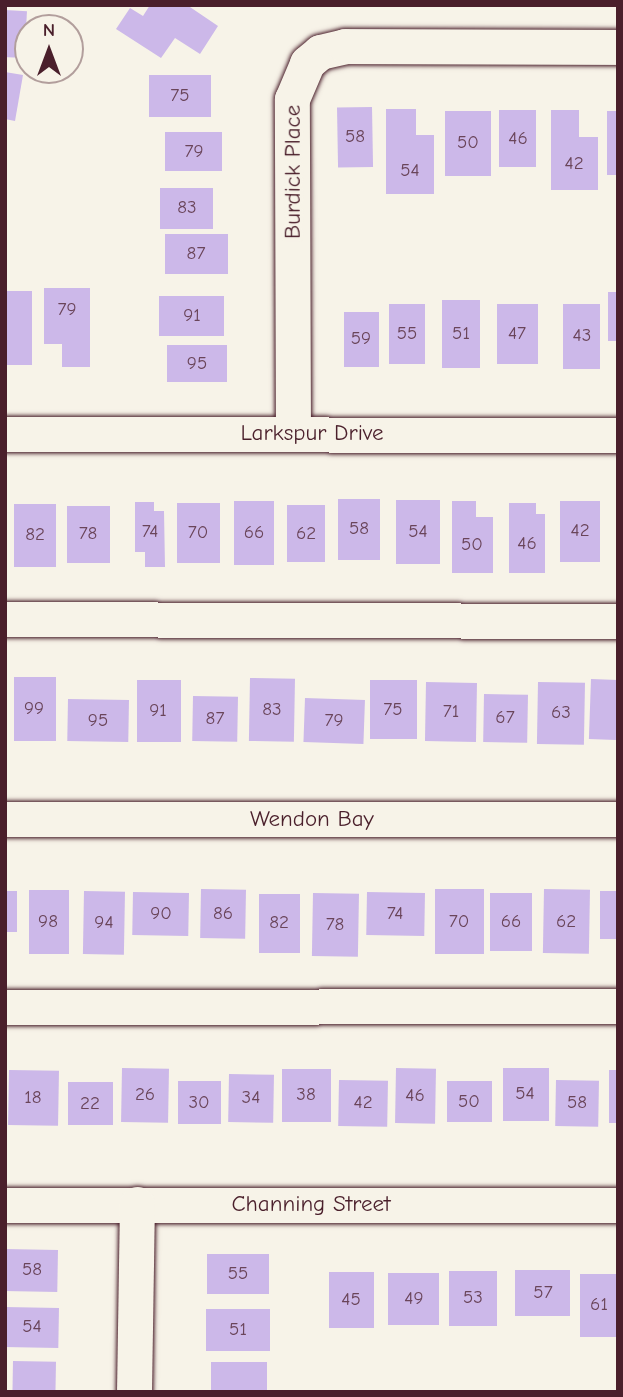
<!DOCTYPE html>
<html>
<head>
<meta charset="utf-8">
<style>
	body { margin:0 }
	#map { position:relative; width:623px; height:1397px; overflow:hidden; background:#f7f3e8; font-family:"Comic Neue",sans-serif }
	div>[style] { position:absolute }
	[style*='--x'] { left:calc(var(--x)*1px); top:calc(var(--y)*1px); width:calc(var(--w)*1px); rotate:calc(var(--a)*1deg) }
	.building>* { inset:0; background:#ccb8e9; transform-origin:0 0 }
	.roads { filter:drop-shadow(0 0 2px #4a1f2b) drop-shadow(0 0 2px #4a1f2b) }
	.minor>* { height:35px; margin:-17.5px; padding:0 17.5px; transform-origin:17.5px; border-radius:17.5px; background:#f7f3e8 }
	span { translate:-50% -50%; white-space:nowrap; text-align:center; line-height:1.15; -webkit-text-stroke:7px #f7f3e8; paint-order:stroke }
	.number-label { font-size:19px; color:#6a455a }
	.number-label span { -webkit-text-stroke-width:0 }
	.street-label { font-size:23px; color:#4a1f2b }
	.frame { position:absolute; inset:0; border:7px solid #4a1f2b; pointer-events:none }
	.north { position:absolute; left:14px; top:14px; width:70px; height:70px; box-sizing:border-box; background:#f7f3e8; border:2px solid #b29e9c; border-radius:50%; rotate:0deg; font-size:19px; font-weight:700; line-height:28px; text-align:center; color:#4a1f2b }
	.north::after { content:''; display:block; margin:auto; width:24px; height:32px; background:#4a1f2b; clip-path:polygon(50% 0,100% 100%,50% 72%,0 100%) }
</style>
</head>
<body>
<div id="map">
	<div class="building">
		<div style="clip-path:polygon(150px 5px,187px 5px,218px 26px,200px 54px,175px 38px,161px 58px,116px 29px,130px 8px,143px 16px)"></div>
		<div style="left:5px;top:10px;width:22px;height:47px;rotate:3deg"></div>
		<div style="clip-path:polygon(5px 72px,23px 75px,15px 121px,5px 119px)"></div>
		<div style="left:149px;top:75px;width:62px;height:42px"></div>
		<div style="left:372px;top:107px;width:60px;height:35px;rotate:89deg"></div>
		<div style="clip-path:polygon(386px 109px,416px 109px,416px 135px,434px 135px,434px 194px,386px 194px)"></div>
		<div style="left:499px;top:110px;width:37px;height:57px"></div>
		<div style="clip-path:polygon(551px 110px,579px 110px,579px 137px,598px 137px,598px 190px,551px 190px)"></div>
		<div style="left:445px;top:111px;width:46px;height:65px"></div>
		<div style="left:618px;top:111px;width:64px;height:11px;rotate:90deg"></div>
		<div style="left:165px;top:132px;width:57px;height:39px"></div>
		<div style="left:160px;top:188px;width:53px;height:41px"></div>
		<div style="left:165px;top:234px;width:63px;height:40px"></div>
		<div style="clip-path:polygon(44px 288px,90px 288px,90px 367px,62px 367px,62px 344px,44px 344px)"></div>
		<div style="left:5px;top:291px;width:27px;height:74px"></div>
		<div style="left:608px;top:292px;width:10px;height:49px"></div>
		<div style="left:159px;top:296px;width:65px;height:40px"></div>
		<div style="left:442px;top:300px;width:38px;height:68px"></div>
		<div style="left:389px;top:304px;width:36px;height:60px"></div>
		<div style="left:497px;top:304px;width:41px;height:60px"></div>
		<div style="left:563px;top:304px;width:37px;height:65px"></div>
		<div style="left:344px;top:312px;width:35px;height:55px"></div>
		<div style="left:167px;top:345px;width:60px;height:37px"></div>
		<div style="left:338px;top:499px;width:42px;height:61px"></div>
		<div style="left:396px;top:500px;width:44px;height:64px"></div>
		<div style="left:234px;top:501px;width:40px;height:64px"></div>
		<div style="clip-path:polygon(452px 501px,476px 501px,476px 517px,493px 517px,493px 573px,452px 573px)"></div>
		<div style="left:560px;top:501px;width:40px;height:61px"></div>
		<div style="clip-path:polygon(135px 502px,154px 502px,154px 511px,164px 511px,165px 567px,145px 567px,145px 552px,135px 552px)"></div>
		<div style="left:177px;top:503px;width:43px;height:60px"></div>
		<div style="clip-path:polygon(509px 503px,536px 503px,536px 514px,545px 514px,545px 573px,509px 573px)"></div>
		<div style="left:14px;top:504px;width:42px;height:63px"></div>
		<div style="left:287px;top:505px;width:38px;height:57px"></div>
		<div style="left:67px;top:506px;width:43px;height:57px"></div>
		<div style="left:14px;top:677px;width:42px;height:64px"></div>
		<div style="left:250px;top:678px;width:45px;height:63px;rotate:1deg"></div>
		<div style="left:591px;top:679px;width:27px;height:60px;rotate:2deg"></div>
		<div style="left:137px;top:680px;width:44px;height:62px"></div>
		<div style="left:370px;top:680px;width:47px;height:59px"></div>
		<div style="left:426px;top:682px;width:51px;height:59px;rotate:1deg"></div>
		<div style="left:538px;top:682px;width:47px;height:62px;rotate:1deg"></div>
		<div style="left:484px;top:694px;width:44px;height:48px;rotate:1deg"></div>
		<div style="left:193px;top:696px;width:45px;height:45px;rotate:1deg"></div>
		<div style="left:305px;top:698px;width:60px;height:44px;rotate:2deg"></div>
		<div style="left:68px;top:699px;width:61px;height:42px;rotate:1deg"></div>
		<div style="left:201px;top:889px;width:45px;height:49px;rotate:1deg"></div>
		<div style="left:435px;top:889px;width:49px;height:65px"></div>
		<div style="left:544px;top:889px;width:46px;height:64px;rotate:1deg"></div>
		<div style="left:29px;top:890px;width:40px;height:64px"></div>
		<div style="left:5px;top:891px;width:12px;height:41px"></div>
		<div style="left:84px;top:891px;width:41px;height:63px;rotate:1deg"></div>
		<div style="left:600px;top:891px;width:18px;height:48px"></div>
		<div style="left:133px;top:892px;width:56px;height:43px;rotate:1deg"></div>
		<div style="left:367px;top:892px;width:58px;height:43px;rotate:1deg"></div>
		<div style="left:313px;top:893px;width:46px;height:63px;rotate:1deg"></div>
		<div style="left:490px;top:893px;width:42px;height:58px"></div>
		<div style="left:259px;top:894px;width:41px;height:59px"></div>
		<div style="left:122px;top:1068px;width:47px;height:54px;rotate:1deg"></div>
		<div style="left:396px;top:1068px;width:40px;height:55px;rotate:1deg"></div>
		<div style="left:503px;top:1068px;width:46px;height:53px"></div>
		<div style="left:282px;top:1069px;width:49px;height:53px"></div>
		<div style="left:9px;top:1070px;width:50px;height:55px;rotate:1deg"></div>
		<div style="left:609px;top:1070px;width:9px;height:53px"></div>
		<div style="left:229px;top:1074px;width:45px;height:48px;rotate:1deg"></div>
		<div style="left:339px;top:1080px;width:49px;height:46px;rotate:1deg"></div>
		<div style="left:556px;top:1080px;width:43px;height:46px;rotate:1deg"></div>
		<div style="left:178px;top:1081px;width:43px;height:43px"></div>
		<div style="left:447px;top:1081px;width:45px;height:41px"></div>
		<div style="left:68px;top:1082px;width:45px;height:43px"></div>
		<div style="left:5px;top:1249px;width:53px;height:42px;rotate:1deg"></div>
		<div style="left:207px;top:1254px;width:62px;height:40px"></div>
		<div style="left:515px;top:1270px;width:55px;height:46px"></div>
		<div style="left:449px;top:1271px;width:48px;height:55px"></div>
		<div style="left:329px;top:1272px;width:45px;height:56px"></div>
		<div style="left:388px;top:1273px;width:51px;height:52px"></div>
		<div style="left:580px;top:1274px;width:38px;height:63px"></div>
		<div style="left:5px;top:1307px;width:54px;height:40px;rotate:1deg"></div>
		<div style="left:206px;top:1309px;width:64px;height:42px"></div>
		<div style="left:13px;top:1361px;width:43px;height:31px;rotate:1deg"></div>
		<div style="left:211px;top:1362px;width:56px;height:30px"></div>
	</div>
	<div class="roads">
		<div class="minor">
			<div style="--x:293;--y:433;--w:334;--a:-90.2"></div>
			<div style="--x:292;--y:99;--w:39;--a:-67"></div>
			<div style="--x:307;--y:63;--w:17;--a:-40"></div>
			<div style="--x:320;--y:52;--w:26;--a:-13"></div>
			<div style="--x:345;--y:46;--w:273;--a:0.2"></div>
			<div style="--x:5;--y:434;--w:613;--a:0.09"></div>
			<div style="--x:5;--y:619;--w:613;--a:0.19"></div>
			<div style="--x:5;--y:819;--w:613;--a:0"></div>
			<div style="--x:5;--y:1007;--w:613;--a:-0.09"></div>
			<div style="--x:5;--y:1205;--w:613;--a:0"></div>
			<div style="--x:134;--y:1392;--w:188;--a:-89.1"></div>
		</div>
	</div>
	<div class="number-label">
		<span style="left:180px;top:96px">75</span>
		<span style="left:355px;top:137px">58</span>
		<span style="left:518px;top:139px">46</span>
		<span style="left:468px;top:143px">50</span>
		<span style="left:194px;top:152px">79</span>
		<span style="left:574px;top:164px">42</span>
		<span style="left:410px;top:171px">54</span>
		<span style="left:187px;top:208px">83</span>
		<span style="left:196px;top:254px">87</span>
		<span style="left:67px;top:310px">79</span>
		<span style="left:192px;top:316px">91</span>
		<span style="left:407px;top:334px">55</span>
		<span style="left:461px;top:334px">51</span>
		<span style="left:517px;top:334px">47</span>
		<span style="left:582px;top:336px">43</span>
		<span style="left:361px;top:339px">59</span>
		<span style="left:197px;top:364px">95</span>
		<span style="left:359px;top:529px">58</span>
		<span style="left:580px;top:531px">42</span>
		<span style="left:150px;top:532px">74</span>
		<span style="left:418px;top:532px">54</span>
		<span style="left:198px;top:533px">70</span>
		<span style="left:254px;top:533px">66</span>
		<span style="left:88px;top:534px">78</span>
		<span style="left:306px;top:534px">62</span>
		<span style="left:35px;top:535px">82</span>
		<span style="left:527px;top:544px">46</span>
		<span style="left:472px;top:545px">50</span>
		<span style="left:34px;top:709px">99</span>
		<span style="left:272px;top:710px">83</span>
		<span style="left:393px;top:710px">75</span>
		<span style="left:158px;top:711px">91</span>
		<span style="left:451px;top:712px">71</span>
		<span style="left:561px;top:713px">63</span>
		<span style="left:505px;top:718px">67</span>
		<span style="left:215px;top:719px">87</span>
		<span style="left:98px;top:721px">95</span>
		<span style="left:334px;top:721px">79</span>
		<span style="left:161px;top:914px">90</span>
		<span style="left:223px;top:914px">86</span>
		<span style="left:395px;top:914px">74</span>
		<span style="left:48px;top:922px">98</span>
		<span style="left:459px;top:922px">70</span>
		<span style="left:511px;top:922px">66</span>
		<span style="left:566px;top:922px">62</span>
		<span style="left:104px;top:923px">94</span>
		<span style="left:279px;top:923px">82</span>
		<span style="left:335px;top:925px">78</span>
		<span style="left:525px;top:1094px">54</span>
		<span style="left:145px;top:1095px">26</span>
		<span style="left:306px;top:1095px">38</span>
		<span style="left:415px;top:1096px">46</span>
		<span style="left:33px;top:1098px">18</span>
		<span style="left:251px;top:1098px">34</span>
		<span style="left:469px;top:1102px">50</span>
		<span style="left:199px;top:1103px">30</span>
		<span style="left:363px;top:1103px">42</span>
		<span style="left:577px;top:1103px">58</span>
		<span style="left:90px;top:1104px">22</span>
		<span style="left:32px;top:1270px">58</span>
		<span style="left:238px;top:1274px">55</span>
		<span style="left:543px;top:1293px">57</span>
		<span style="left:473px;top:1298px">53</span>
		<span style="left:414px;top:1299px">49</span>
		<span style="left:351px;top:1300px">45</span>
		<span style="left:599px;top:1305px">61</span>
		<span style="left:32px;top:1327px">54</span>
		<span style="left:238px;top:1330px">51</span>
	</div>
	<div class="street-label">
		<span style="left:293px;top:172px;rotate:-90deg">Burdick Place</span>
		<span style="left:312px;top:433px">Larkspur Drive</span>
		<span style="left:312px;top:819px">Wendon Bay</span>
		<span style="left:311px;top:1204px">Channing Street</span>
	</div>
	<div class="frame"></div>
	<div class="north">N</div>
</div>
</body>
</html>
